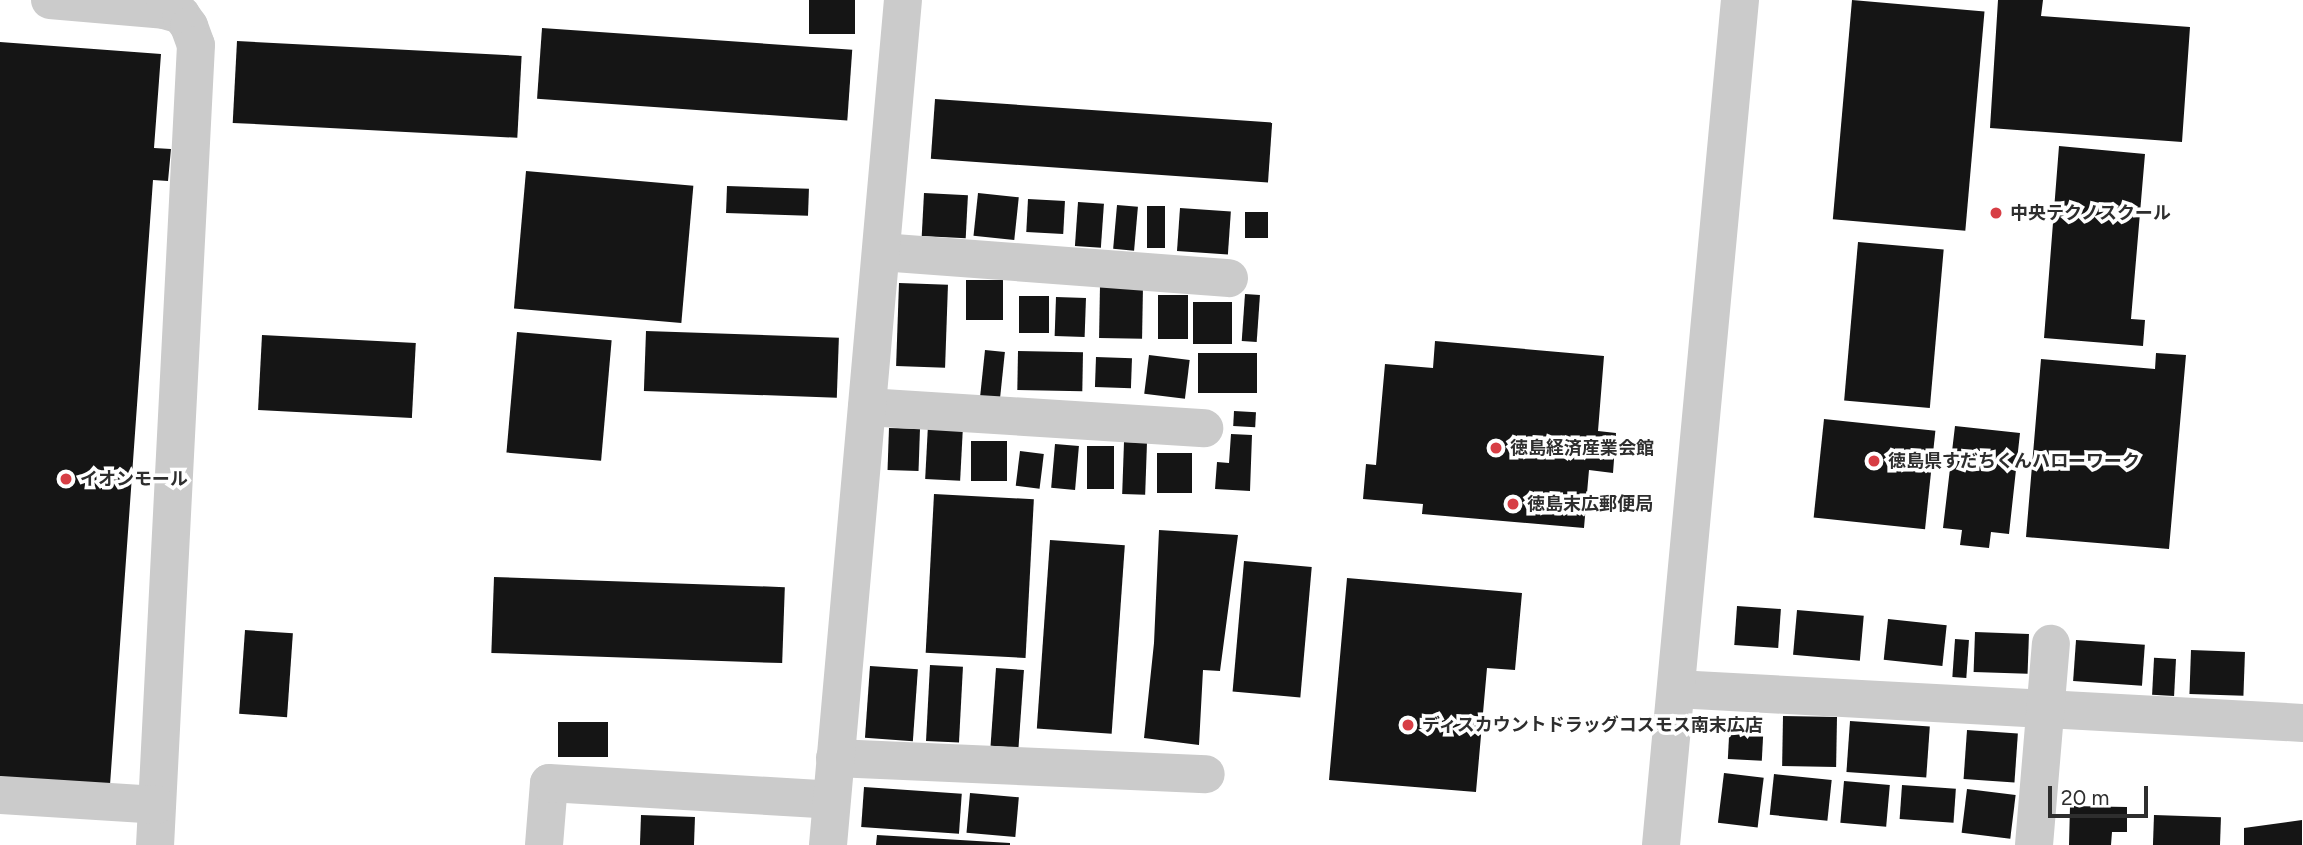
<!DOCTYPE html>
<html>
<head>
<meta charset="utf-8">
<style>
	body { margin:0 }
	#map { position:relative; width:2303px; height:845px; overflow:hidden; background:#fff; font-family:Figtree,"Noto Sans JP",sans-serif }
	div>[style] { position:absolute }
	[style*='--x'] { left:calc(var(--x)*1px); top:calc(var(--y)*1px); width:calc(var(--w)*1px); rotate:calc(var(--a)*1deg) }
	.building>* { inset:0; background:#151515; transform-origin:0 0 }
	.minor>* { height:38px; margin:-19px; padding:0 19px; transform-origin:19px; border-radius:19px; background:#cbcbcb }
	.dots>* { width:19px; height:19px; translate:-50% -50%; box-sizing:border-box; border:4px solid #fff; border-radius:50% }
	span { translate:-50% -50%; white-space:nowrap; text-align:center; line-height:1.15; -webkit-text-stroke:7px #fff; paint-order:stroke }
	.poi-label { font-size:18px; color:#2e2e2e; font-weight:700 }
	.left { translate:0 -50%; text-align:left }
	.scale { position:absolute; left:2048px; top:786px; width:100px; height:32px; box-sizing:border-box; border:4px solid #2e2e2e; border-top:0; padding-left:9px; font-size:21px; line-height:24px; white-space:nowrap; color:#2e2e2e; -webkit-text-stroke:5px #fff; paint-order:stroke }
</style>
</head>
<body>
<div id="map">
	<div class="building">
		<div style="left:809px;top:0;width:46px;height:34px"></div>
		<div style="left:1852px;top:0;width:133px;height:220px;rotate:5deg"></div>
		<div style="clip-path:polygon(1998px 0,2043px 0,2041px 16px,2190px 27px,2182px 142px,1990px 128px)"></div>
		<div style="left:542px;top:28px;width:311px;height:71px;rotate:4deg"></div>
		<div style="left:237px;top:41px;width:285px;height:82px;rotate:3deg"></div>
		<div style="clip-path:polygon(0 42px,161px 54px,154px 148px,171px 149px,168px 181px,153px 180px,110px 785px,0 777px)"></div>
		<div style="left:935px;top:99px;width:338px;height:60px;rotate:4deg"></div>
		<div style="clip-path:polygon(2059px 146px,2145px 154px,2131px 319px,2145px 320px,2143px 346px,2044px 338px)"></div>
		<div style="left:526px;top:171px;width:168px;height:138px;rotate:5deg"></div>
		<div style="left:727px;top:186px;width:82px;height:27px;rotate:2deg"></div>
		<div style="left:924px;top:193px;width:44px;height:43px;rotate:3deg"></div>
		<div style="left:978px;top:193px;width:41px;height:43px;rotate:6deg"></div>
		<div style="left:1028px;top:199px;width:37px;height:33px;rotate:3deg"></div>
		<div style="left:1078px;top:202px;width:26px;height:44px;rotate:4deg"></div>
		<div style="left:1117px;top:205px;width:21px;height:44px;rotate:5deg"></div>
		<div style="left:1147px;top:206px;width:18px;height:42px"></div>
		<div style="left:1180px;top:208px;width:51px;height:43px;rotate:4deg"></div>
		<div style="left:1245px;top:212px;width:23px;height:26px"></div>
		<div style="left:1858px;top:242px;width:86px;height:159px;rotate:5deg"></div>
		<div style="left:966px;top:280px;width:37px;height:40px"></div>
		<div style="left:899px;top:283px;width:49px;height:83px;rotate:2deg"></div>
		<div style="left:1100px;top:285px;width:43px;height:53px;rotate:1deg"></div>
		<div style="left:1245px;top:294px;width:15px;height:47px;rotate:4deg"></div>
		<div style="left:1158px;top:295px;width:30px;height:44px"></div>
		<div style="left:1019px;top:296px;width:30px;height:37px"></div>
		<div style="left:1056px;top:297px;width:30px;height:39px;rotate:2deg"></div>
		<div style="left:1232px;top:302px;width:42px;height:39px;rotate:90deg"></div>
		<div style="left:646px;top:331px;width:193px;height:60px;rotate:2deg"></div>
		<div style="left:517px;top:332px;width:95px;height:121px;rotate:5deg"></div>
		<div style="left:262px;top:335px;width:154px;height:75px;rotate:3deg"></div>
		<div style="clip-path:polygon(1435px 341px,1604px 356px,1598px 431px,1616px 433px,1613px 473px,1589px 470px,1584px 528px,1422px 514px,1423px 504px,1363px 499px,1366px 464px,1376px 465px,1385px 364px,1433px 368px)"></div>
		<div style="left:985px;top:350px;width:20px;height:48px;rotate:6deg"></div>
		<div style="left:1018px;top:351px;width:65px;height:39px;rotate:1deg"></div>
		<div style="left:1198px;top:353px;width:59px;height:40px"></div>
		<div style="clip-path:polygon(2156px 353px,2186px 355px,2169px 549px,2026px 537px,2041px 359px,2155px 369px)"></div>
		<div style="left:1149px;top:355px;width:41px;height:39px;rotate:7deg"></div>
		<div style="left:1096px;top:357px;width:36px;height:30px;rotate:2deg"></div>
		<div style="left:1234px;top:411px;width:22px;height:15px;rotate:3deg"></div>
		<div style="left:1824px;top:419px;width:112px;height:99px;rotate:6deg"></div>
		<div style="left:928px;top:425px;width:35px;height:54px;rotate:3deg"></div>
		<div style="clip-path:polygon(1955px 426px,2020px 433px,2009px 534px,1991px 532px,1989px 548px,1960px 545px,1962px 530px,1943px 528px)"></div>
		<div style="left:889px;top:428px;width:31px;height:42px;rotate:2deg"></div>
		<div style="clip-path:polygon(1231px 434px,1252px 435px,1250px 491px,1215px 489px,1217px 462px,1229px 463px)"></div>
		<div style="left:971px;top:441px;width:36px;height:40px"></div>
		<div style="left:1124px;top:442px;width:23px;height:52px;rotate:2deg"></div>
		<div style="left:1055px;top:444px;width:24px;height:44px;rotate:5deg"></div>
		<div style="left:1087px;top:446px;width:27px;height:43px"></div>
		<div style="left:1020px;top:451px;width:24px;height:35px;rotate:7deg"></div>
		<div style="left:1157px;top:453px;width:35px;height:40px"></div>
		<div style="left:934px;top:494px;width:100px;height:159px;rotate:3deg"></div>
		<div style="clip-path:polygon(1159px 530px,1238px 535px,1220px 671px,1203px 670px,1199px 745px,1144px 738px,1154px 643px)"></div>
		<div style="left:1050px;top:540px;width:75px;height:189px;rotate:4deg"></div>
		<div style="left:1244px;top:561px;width:68px;height:131px;rotate:5deg"></div>
		<div style="left:494px;top:577px;width:291px;height:76px;rotate:2deg"></div>
		<div style="clip-path:polygon(1347px 578px,1522px 593px,1515px 670px,1487px 668px,1476px 792px,1329px 780px)"></div>
		<div style="left:1737px;top:606px;width:44px;height:39px;rotate:4deg"></div>
		<div style="left:1797px;top:610px;width:67px;height:45px;rotate:5deg"></div>
		<div style="left:1888px;top:619px;width:59px;height:41px;rotate:6deg"></div>
		<div style="left:245px;top:630px;width:48px;height:84px;rotate:4deg"></div>
		<div style="left:1975px;top:632px;width:54px;height:40px;rotate:2deg"></div>
		<div style="left:1955px;top:639px;width:14px;height:38px;rotate:4deg"></div>
		<div style="left:2076px;top:640px;width:69px;height:41px;rotate:4deg"></div>
		<div style="left:2191px;top:650px;width:54px;height:44px;rotate:2deg"></div>
		<div style="left:2176px;top:659px;width:37px;height:22px;rotate:93deg"></div>
		<div style="left:930px;top:665px;width:33px;height:76px;rotate:3deg"></div>
		<div style="left:870px;top:666px;width:48px;height:72px;rotate:4deg"></div>
		<div style="left:996px;top:668px;width:28px;height:78px;rotate:4deg"></div>
		<div style="left:1783px;top:716px;width:54px;height:50px;rotate:1deg"></div>
		<div style="left:1730px;top:718px;width:34px;height:41px;rotate:3deg"></div>
		<div style="left:1850px;top:721px;width:80px;height:51px;rotate:4deg"></div>
		<div style="left:558px;top:722px;width:50px;height:35px"></div>
		<div style="left:1967px;top:730px;width:51px;height:49px;rotate:4deg"></div>
		<div style="left:1724px;top:773px;width:40px;height:50px;rotate:7deg"></div>
		<div style="left:1774px;top:774px;width:58px;height:41px;rotate:6deg"></div>
		<div style="left:1844px;top:781px;width:46px;height:42px;rotate:5deg"></div>
		<div style="left:1902px;top:785px;width:54px;height:34px;rotate:4deg"></div>
		<div style="left:864px;top:787px;width:98px;height:40px;rotate:4deg"></div>
		<div style="left:1967px;top:789px;width:49px;height:44px;rotate:7deg"></div>
		<div style="left:970px;top:793px;width:49px;height:40px;rotate:5deg"></div>
		<div style="clip-path:polygon(2070px 806px,2127px 807px,2127px 832px,2112px 832px,2111px 845px,2069px 845px)"></div>
		<div style="left:641px;top:815px;width:54px;height:30px;rotate:2deg"></div>
		<div style="left:2154px;top:815px;width:67px;height:30px;rotate:2deg"></div>
		<div style="clip-path:polygon(2302px 820px,2302px 845px,2244px 845px,2244px 828px)"></div>
		<div style="clip-path:polygon(877px 835px,1010px 843px,1010px 845px,876px 845px)"></div>
	</div>
	<div class="minor">
		<div style="--x:50;--y:0;--w:114;--a:5"></div>
		<div style="--x:164;--y:10;--w:18;--a:16"></div>
		<div style="--x:181;--y:15;--w:14;--a:54"></div>
		<div style="--x:189;--y:26;--w:20;--a:70"></div>
		<div style="--x:196;--y:45;--w:801;--a:92.93"></div>
		<div style="--x:881;--y:252;--w:349;--a:4.3"></div>
		<div style="--x:867;--y:407;--w:338;--a:3.6"></div>
		<div style="--x:1676;--y:689;--w:628;--a:3.1"></div>
		<div style="--x:835;--y:758;--w:371;--a:2.5"></div>
		<div style="--x:0;--y:795;--w:157;--a:3.6"></div>
		<div style="--x:544;--y:845;--w:62;--a:-85.4"></div>
		<div style="--x:549;--y:783;--w:283;--a:3.4"></div>
		<div style="--x:828;--y:845;--w:848;--a:-84.93"></div>
		<div style="--x:1661;--y:845;--w:849;--a:-84.66"></div>
		<div style="--x:2034;--y:845;--w:202;--a:-85.2"></div>
	</div>
	<div class="dots">
		<div style="left:1996px;top:213px;background:#d73e45"></div>
		<div style="left:1496px;top:448px;background:#d73e45"></div>
		<div style="left:1874px;top:461px;background:#d73e45"></div>
		<div style="left:66px;top:479px;background:#d73e45"></div>
		<div style="left:1513px;top:504px;background:#d73e45"></div>
		<div style="left:1408px;top:725px;background:#d73e45"></div>
	</div>
	<div class="poi-label">
		<span class="left" style="left:2010px;top:213px">中央テクノスクール</span>
		<span class="left" style="left:1510px;top:448px">徳島経済産業会館</span>
		<span class="left" style="left:1888px;top:461px">徳島県すだちくんハローワーク</span>
		<span class="left" style="left:80px;top:479px">イオンモール</span>
		<span class="left" style="left:1527px;top:504px">徳島末広郵便局</span>
		<span class="left" style="left:1422px;top:725px">ディスカウントドラッグコスモス南末広店</span>
	</div>
	<div class="scale">20 m</div>
</div>
</body>
</html>
